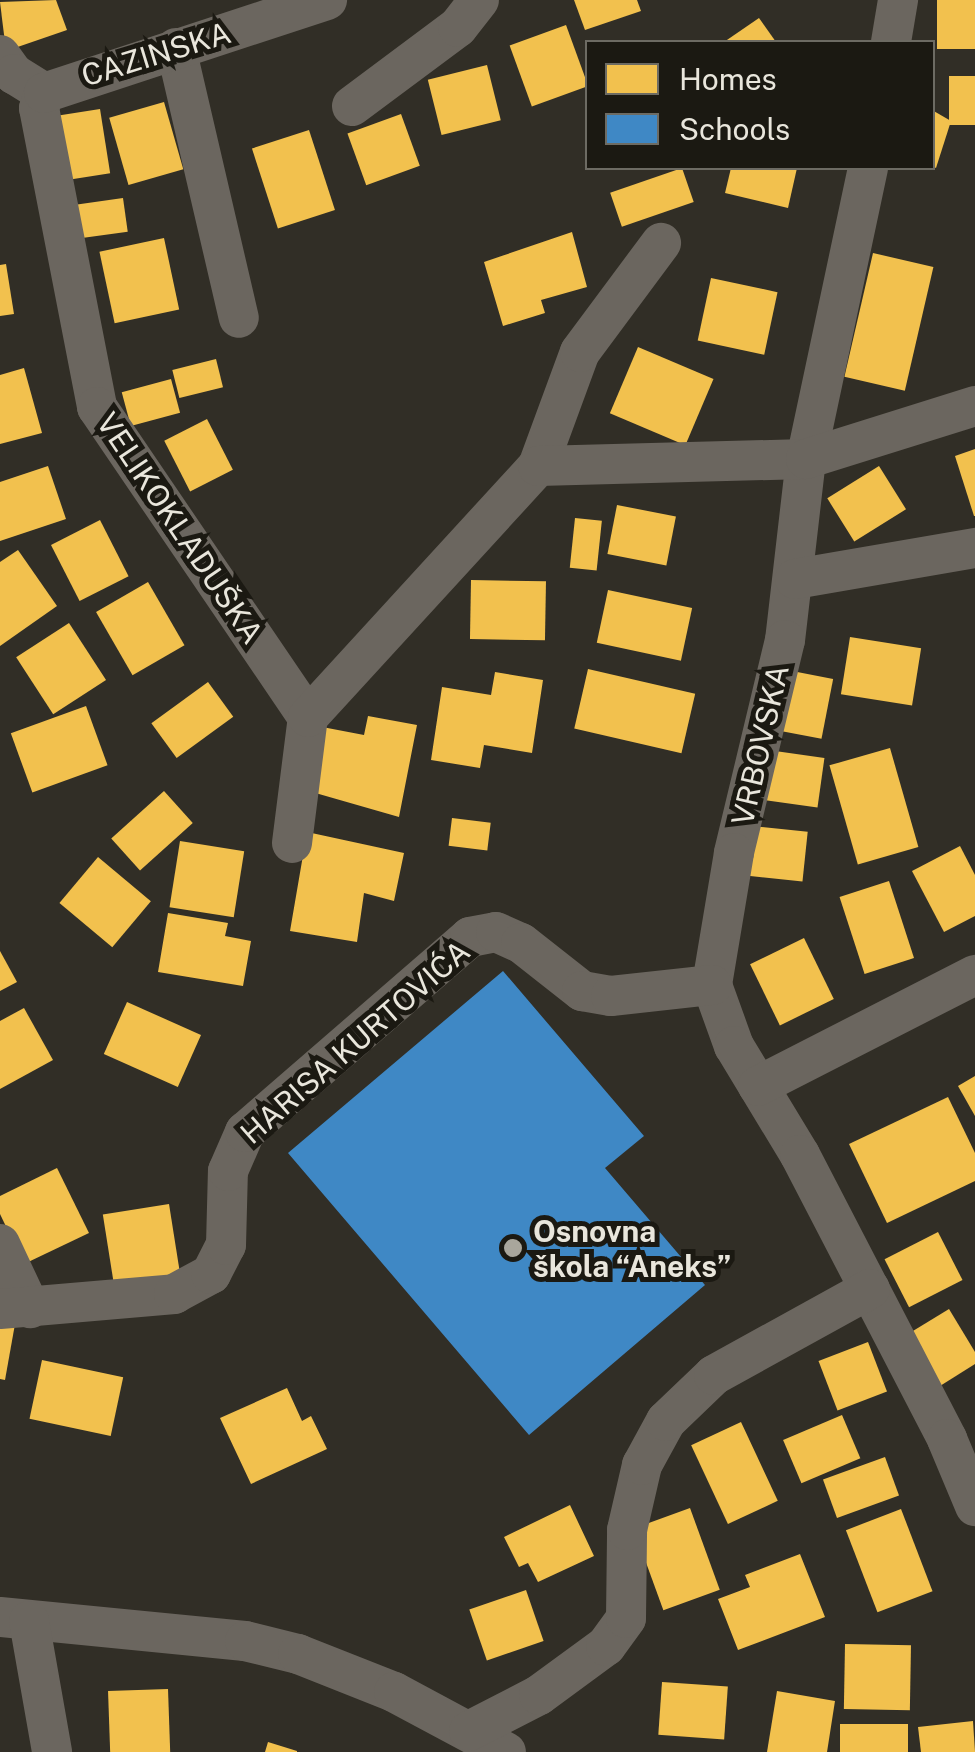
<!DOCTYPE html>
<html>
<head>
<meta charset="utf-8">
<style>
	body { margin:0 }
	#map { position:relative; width:975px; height:1752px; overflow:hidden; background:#312e26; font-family:"Public Sans",sans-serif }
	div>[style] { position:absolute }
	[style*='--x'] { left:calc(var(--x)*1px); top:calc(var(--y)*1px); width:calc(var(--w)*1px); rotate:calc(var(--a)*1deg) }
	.homes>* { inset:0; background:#f2c14e; transform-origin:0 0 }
	.schools>* { inset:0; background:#3f88c5 }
	.street>* { height:40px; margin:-20px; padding:0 20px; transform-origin:20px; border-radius:20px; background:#6b665f }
	.dots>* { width:28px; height:28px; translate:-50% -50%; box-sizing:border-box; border:5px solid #1b1912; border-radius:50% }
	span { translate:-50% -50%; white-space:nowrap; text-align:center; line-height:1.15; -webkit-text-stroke:10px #1b1912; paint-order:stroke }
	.street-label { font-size:30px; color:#e9e6dc }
	.poi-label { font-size:30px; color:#e9e6dc; font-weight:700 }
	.left { translate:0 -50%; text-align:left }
	.legend { position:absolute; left:585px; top:40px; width:350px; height:130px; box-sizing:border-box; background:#1b1912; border:2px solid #6d6b63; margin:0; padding:12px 18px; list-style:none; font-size:30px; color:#e9e6dc }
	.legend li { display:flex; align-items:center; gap:20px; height:50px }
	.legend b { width:50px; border:2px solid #6d6b63 }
</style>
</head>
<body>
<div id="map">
	<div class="homes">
		<div style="clip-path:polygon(56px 0,67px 30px,6px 51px,0 2px)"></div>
		<div style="clip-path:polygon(574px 0,637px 0,641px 11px,585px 30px)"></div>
		<div style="left:937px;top:0;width:38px;height:49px"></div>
		<div style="clip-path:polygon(759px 18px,776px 42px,724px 42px)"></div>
		<div style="left:566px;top:25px;width:65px;height:60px;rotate:70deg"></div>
		<div style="left:487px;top:65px;width:57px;height:61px;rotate:76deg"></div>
		<div style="left:975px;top:76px;width:49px;height:26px;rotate:90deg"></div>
		<div style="left:164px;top:102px;width:70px;height:57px;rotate:74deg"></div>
		<div style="left:100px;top:109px;width:65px;height:50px;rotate:81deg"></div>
		<div style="clip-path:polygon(932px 110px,951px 121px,936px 168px,932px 166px)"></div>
		<div style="left:401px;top:114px;width:55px;height:57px;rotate:70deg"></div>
		<div style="left:309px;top:130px;width:84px;height:60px;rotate:72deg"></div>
		<div style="left:682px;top:168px;width:36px;height:76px;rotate:71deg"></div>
		<div style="clip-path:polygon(731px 168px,797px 168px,788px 208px,725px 193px)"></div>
		<div style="left:123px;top:198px;width:34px;height:48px;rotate:82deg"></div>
		<div style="clip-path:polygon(572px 232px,587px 287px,541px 300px,545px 313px,503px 326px,484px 262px)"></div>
		<div style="left:164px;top:238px;width:73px;height:66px;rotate:78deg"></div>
		<div style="left:873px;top:253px;width:62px;height:127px;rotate:13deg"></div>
		<div style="clip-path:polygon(6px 264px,14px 314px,0 316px,0 265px)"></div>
		<div style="left:711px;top:278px;width:68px;height:64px;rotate:12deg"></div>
		<div style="left:638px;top:347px;width:82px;height:72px;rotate:23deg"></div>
		<div style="left:216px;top:359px;width:29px;height:45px;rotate:76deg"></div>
		<div style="clip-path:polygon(24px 368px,42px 433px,0 444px,0 375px)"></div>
		<div style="left:171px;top:379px;width:35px;height:51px;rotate:75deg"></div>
		<div style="left:207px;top:419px;width:57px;height:48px;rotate:63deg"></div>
		<div style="clip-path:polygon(975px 449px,975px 516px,974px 516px,955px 456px)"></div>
		<div style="clip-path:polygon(48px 466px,66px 519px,0 541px,0 482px)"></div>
		<div style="left:879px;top:466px;width:51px;height:61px;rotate:58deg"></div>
		<div style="left:617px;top:505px;width:60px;height:50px;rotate:11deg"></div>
		<div style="left:575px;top:518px;width:27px;height:50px;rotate:6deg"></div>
		<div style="left:100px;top:520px;width:63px;height:55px;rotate:63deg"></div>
		<div style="clip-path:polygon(18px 550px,57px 606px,0 646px,0 562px)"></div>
		<div style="left:471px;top:580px;width:75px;height:59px;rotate:1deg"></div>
		<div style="left:148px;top:582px;width:73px;height:60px;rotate:60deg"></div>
		<div style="left:608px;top:590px;width:86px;height:54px;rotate:12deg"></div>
		<div style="left:69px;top:623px;width:68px;height:63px;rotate:57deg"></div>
		<div style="left:850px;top:637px;width:72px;height:58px;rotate:9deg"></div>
		<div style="left:588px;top:669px;width:110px;height:61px;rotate:13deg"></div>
		<div style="left:787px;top:670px;width:47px;height:61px;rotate:11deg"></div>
		<div style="clip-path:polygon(495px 672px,543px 680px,532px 753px,484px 745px,480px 768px,431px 760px,442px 687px,491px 695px)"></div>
		<div style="left:208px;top:682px;width:43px;height:70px;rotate:54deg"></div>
		<div style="left:86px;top:706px;width:63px;height:80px;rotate:70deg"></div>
		<div style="clip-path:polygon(368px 716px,417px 725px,399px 817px,305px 790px,317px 726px,364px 735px)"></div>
		<div style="left:890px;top:748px;width:103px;height:63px;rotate:74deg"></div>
		<div style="left:768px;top:750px;width:57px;height:50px;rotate:8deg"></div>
		<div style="left:164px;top:791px;width:43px;height:71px;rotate:48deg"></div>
		<div style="left:452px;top:818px;width:39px;height:28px;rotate:7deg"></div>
		<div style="left:753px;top:826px;width:55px;height:50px;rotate:6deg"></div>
		<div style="clip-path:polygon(307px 832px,404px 853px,394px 901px,364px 893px,357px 942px,290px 931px)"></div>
		<div style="left:180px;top:841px;width:65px;height:67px;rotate:9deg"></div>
		<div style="clip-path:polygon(960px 846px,975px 875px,975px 916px,944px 932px,912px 871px)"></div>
		<div style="left:98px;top:857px;width:69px;height:60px;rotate:40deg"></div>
		<div style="left:889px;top:881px;width:81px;height:52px;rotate:72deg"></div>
		<div style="clip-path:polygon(168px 913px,228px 923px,225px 936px,251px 941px,243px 986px,158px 972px)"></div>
		<div style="left:804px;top:938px;width:68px;height:60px;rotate:64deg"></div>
		<div style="clip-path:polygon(0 951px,17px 982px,0 991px)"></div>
		<div style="left:127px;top:1002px;width:81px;height:57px;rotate:24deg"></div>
		<div style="clip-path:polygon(24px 1008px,53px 1060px,0 1089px,0 1021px)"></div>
		<div style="clip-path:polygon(975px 1076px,975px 1116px,958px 1086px)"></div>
		<div style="clip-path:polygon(948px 1097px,975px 1153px,975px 1181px,887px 1223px,849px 1144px)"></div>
		<div style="clip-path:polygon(57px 1168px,89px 1233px,24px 1264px,0 1214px,0 1196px)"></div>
		<div style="left:169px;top:1204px;width:71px;height:67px;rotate:81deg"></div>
		<div style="left:938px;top:1232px;width:54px;height:60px;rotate:63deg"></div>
		<div style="clip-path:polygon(949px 1309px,975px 1352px,975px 1364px,940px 1386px,908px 1334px)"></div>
		<div style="clip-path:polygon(0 1321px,15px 1324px,5px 1380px,0 1379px)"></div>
		<div style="left:868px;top:1342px;width:53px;height:53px;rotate:69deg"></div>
		<div style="left:42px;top:1360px;width:83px;height:60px;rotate:12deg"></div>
		<div style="clip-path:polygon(287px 1388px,302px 1421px,311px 1416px,327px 1449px,251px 1484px,220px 1418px)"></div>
		<div style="left:842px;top:1415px;width:47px;height:64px;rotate:67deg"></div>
		<div style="left:741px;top:1422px;width:87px;height:55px;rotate:65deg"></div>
		<div style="left:885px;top:1457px;width:41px;height:66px;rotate:70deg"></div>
		<div style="clip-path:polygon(570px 1505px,594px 1556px,538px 1582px,528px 1563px,519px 1567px,504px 1537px)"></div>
		<div style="left:690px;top:1508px;width:87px;height:60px;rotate:70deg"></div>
		<div style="left:901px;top:1509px;width:88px;height:59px;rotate:69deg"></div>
		<div style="clip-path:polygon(800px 1554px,825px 1617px,738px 1650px,718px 1599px,750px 1587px,745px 1575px)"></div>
		<div style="left:526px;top:1590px;width:54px;height:60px;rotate:71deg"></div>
		<div style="left:845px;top:1644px;width:66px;height:65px;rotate:1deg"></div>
		<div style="left:662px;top:1682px;width:66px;height:53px;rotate:4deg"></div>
		<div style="left:168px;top:1689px;width:63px;height:60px;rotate:88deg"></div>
		<div style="clip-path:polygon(777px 1691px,835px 1701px,827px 1752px,767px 1752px)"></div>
		<div style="clip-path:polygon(973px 1721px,975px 1752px,921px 1752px,918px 1727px)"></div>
		<div style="left:840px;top:1724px;width:68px;height:28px"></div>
		<div style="clip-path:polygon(268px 1742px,297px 1751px,297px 1752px,265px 1752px)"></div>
	</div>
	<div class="schools">
		<div style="clip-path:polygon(503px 971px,644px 1136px,605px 1168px,705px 1285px,529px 1435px,288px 1153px)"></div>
	</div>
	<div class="street">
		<div style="--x:891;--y:42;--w:43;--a:-80.5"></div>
		<div style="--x:176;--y:48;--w:277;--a:76.9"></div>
		<div style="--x:0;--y:55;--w:24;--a:54"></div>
		<div style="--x:14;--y:74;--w:36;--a:32"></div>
		<div style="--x:44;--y:93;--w:16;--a:108"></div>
		<div style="--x:39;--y:108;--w:305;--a:79"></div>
		<div style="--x:97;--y:407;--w:375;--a:55.8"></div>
		<div style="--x:44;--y:93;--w:298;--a:-18.2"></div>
		<div style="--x:352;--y:106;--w:132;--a:-36.7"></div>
		<div style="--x:458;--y:27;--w:34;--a:-52"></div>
		<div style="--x:868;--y:168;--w:298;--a:102"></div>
		<div style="--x:806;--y:459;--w:182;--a:96.6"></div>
		<div style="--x:785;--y:640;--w:219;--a:103.5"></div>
		<div style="--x:734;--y:853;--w:134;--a:99.5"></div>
		<div style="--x:712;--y:985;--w:65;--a:70.2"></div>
		<div style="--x:734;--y:1046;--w:127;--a:58.8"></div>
		<div style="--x:800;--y:1155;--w:320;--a:62.6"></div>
		<div style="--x:947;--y:1439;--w:73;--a:67.3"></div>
		<div style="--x:538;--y:466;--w:121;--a:-69.8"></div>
		<div style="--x:580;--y:352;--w:136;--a:-53.4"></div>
		<div style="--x:795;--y:579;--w:183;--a:-9.8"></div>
		<div style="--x:292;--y:843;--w:127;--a:-82.8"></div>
		<div style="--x:308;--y:717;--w:340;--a:-47.5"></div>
		<div style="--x:538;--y:466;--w:268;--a:-1.5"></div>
		<div style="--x:806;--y:459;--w:177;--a:-17.4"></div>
		<div style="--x:758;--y:1086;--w:244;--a:-27.1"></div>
		<div style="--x:0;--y:1244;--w:71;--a:64.9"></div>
		<div style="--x:0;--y:1309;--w:175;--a:-4.9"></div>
		<div style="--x:174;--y:1294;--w:42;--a:-28.4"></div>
		<div style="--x:211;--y:1274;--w:33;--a:-63"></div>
		<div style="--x:226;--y:1245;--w:74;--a:-88.5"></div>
		<div style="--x:228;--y:1171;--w:43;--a:-66.4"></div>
		<div style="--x:245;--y:1132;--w:298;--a:-40.9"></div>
		<div style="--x:470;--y:937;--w:26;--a:-11"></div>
		<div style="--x:496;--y:932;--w:27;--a:24"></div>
		<div style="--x:521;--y:943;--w:78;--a:38.2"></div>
		<div style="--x:582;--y:991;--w:29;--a:10"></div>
		<div style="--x:611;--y:996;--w:102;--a:-6.2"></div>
		<div style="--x:0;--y:1617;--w:246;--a:5.6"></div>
		<div style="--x:245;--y:1641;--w:55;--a:13.8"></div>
		<div style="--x:298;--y:1654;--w:103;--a:21.6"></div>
		<div style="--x:394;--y:1692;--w:127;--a:28.2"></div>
		<div style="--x:29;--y:1621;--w:133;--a:80"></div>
		<div style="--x:469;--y:1731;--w:79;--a:-27.2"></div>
		<div style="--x:539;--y:1695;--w:83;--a:-36.2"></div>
		<div style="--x:606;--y:1646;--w:34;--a:-54"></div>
		<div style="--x:626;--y:1618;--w:88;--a:-89.3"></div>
		<div style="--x:627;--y:1530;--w:67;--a:-77"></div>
		<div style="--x:642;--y:1465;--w:50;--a:-61.4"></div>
		<div style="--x:666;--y:1421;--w:66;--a:-43.8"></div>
		<div style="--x:714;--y:1375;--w:178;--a:-28.9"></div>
	</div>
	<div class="dots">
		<div style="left:513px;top:1248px;background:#a9a69c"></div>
	</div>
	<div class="street-label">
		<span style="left:156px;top:54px;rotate:-17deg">CAZINSKA</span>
		<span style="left:180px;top:528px;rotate:56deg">VELIKOKLADUŠKA</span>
		<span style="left:760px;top:745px;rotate:-77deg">VRBOVSKA</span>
		<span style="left:355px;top:1042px;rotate:-41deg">HARISA KURTOVIĆA</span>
	</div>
	<div class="poi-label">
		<span class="left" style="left:533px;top:1248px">Osnovna<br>škola “Aneks”</span>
	</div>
	<ul class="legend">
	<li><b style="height:28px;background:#f2c14e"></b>Homes</li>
	<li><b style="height:28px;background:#3f88c5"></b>Schools</li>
	</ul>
</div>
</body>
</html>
